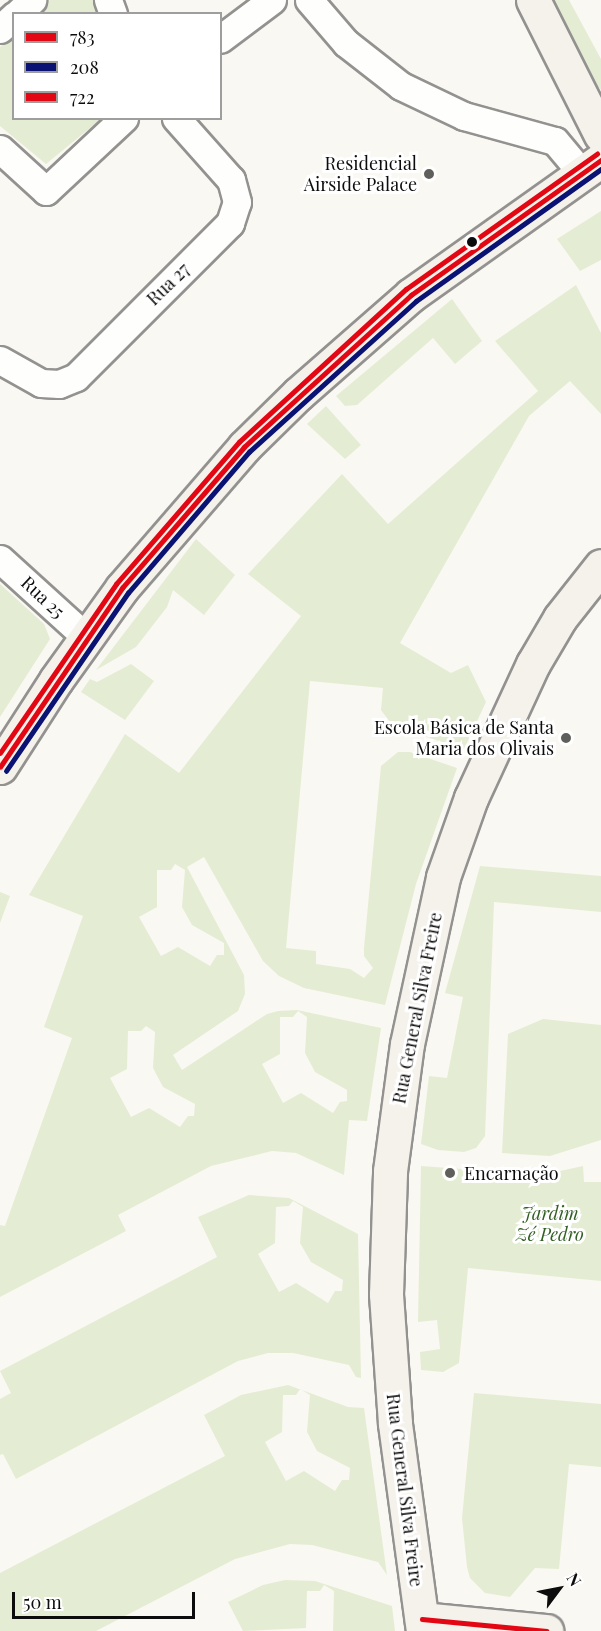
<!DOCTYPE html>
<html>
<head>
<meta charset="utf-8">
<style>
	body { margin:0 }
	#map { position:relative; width:601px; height:1631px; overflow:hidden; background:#faf8f2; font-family:"Playfair Display",serif }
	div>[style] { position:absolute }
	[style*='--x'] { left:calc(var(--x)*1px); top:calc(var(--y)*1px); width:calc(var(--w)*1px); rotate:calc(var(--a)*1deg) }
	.green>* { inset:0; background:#e4edd3 }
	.roads { filter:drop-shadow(2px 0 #939290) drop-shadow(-2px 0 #939290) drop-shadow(0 2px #939290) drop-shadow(0 -2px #939290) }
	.street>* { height:27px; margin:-13.5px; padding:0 13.5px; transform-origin:13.5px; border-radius:13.5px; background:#fefefd }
	.secondary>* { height:33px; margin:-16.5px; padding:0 16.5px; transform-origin:16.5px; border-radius:16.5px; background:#f4f2ea }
	.bus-1>* { height:4.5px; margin:-2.25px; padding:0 2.25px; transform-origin:2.25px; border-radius:2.25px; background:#e30613 }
	.bus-2>* { height:4.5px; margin:-2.25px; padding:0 2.25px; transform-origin:2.25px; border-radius:2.25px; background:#0a1274 }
	.bus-3>* { height:4.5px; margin:-2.25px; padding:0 2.25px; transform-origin:2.25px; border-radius:2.25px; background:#e30613 }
	.bus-4>* { height:4.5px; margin:-2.25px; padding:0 2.25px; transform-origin:2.25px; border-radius:2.25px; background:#e30613 }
	.dots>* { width:16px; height:16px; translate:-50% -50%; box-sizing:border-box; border:3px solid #fff; border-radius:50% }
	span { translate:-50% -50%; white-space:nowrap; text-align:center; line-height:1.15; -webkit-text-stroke:6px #fff; paint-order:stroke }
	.poi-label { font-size:18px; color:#0c0c0c }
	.right { translate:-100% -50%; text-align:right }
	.left { translate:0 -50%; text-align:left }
	.street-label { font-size:18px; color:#0c0c0c }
	.park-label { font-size:18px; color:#325e23; font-style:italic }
	.legend { position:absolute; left:12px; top:12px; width:210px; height:108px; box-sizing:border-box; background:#fff; border:2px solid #9e9e9e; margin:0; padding:8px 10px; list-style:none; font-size:18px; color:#0c0c0c }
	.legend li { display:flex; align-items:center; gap:12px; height:30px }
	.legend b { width:30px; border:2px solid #9e9e9e }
	.north { position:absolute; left:529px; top:1559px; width:60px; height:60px; -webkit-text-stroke:4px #fff; paint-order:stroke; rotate:58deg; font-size:16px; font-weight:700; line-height:24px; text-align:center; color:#0c0c0c }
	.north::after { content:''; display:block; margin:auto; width:21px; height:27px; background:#0c0c0c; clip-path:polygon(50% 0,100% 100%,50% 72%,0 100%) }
	.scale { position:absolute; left:12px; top:1592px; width:183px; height:27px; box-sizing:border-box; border:3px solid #0c0c0c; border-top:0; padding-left:8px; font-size:18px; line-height:21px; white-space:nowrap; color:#0c0c0c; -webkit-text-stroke:4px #fff; paint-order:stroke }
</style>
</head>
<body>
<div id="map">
	<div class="green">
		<i style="clip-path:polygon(50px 0,96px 0,103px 14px,36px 14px)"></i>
		<i style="clip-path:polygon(550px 0,569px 0,601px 59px,601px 90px,588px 75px)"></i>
		<i style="clip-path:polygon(13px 34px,14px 118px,101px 119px,46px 164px,0 126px,0 47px)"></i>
		<i style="clip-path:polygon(601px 211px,601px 260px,580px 271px,557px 239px)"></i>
		<i style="clip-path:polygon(evenodd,576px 285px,601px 333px,601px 414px,570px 381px,529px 416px,400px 643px,451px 673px,468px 665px,486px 702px,464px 749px,393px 726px,381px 710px,383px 688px,310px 681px,286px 948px,316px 951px,316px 964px,350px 969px,364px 978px,373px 968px,364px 956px,364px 948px,381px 766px,398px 752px,410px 752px,457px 768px,416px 884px,385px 1005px,304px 988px,279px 976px,263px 961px,204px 857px,187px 867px,244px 975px,245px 994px,238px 1011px,173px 1055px,182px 1070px,267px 1014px,278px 1011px,297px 1010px,381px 1028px,367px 1121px,349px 1120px,344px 1175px,296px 1153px,272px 1151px,211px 1166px,118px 1215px,126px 1231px,0 1297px,0 1225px,5px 1226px,72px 1038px,44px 1027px,83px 916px,29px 895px,125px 734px,179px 773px,301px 616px,248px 574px,342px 474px,388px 524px,538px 391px,495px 341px,576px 285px,175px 864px,185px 870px,182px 907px,192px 925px,224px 943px,224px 955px,217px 955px,210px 966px,178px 947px,161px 956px,139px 917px,157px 907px,157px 870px,171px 870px,175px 864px,576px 285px,298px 1011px,307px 1017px,305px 1053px,315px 1072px,347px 1090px,347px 1101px,340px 1102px,333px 1113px,301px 1093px,283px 1103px,262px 1064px,280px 1054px,280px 1017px,293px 1017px,298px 1011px,576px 285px,146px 1026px,155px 1032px,153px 1068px,163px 1087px,195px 1104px,194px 1116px,188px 1116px,180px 1127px,149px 1108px,131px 1117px,110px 1078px,127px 1069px,128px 1031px,141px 1031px,146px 1026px)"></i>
		<i style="clip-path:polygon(452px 299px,482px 341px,455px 364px,433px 338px,357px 405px,345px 406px,336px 396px)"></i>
		<i style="clip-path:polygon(326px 406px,361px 445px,345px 459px,307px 424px)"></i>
		<i style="clip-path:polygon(196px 539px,235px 575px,204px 615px,173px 590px,167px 607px,136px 647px,96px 670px)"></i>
		<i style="clip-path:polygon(0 584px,44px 624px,50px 639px,0 717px)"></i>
		<i style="clip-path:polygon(131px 664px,154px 681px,125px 720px,81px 692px,90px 679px,97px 682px)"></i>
		<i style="clip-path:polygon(480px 866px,601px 876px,601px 912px,494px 902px,485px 1136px,476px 1148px,464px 1152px,438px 1150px,421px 1144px,429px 1076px,447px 1078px,463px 997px,445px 993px)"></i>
		<i style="clip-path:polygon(0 892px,10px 896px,0 923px)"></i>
		<i style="clip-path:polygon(543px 1019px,601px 1025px,601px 1140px,550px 1156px,502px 1153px,508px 1034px)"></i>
		<i style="clip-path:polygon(421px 1166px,542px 1175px,583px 1166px,584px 1182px,601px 1182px,601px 1281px,468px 1268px,459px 1363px,443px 1372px,421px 1370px,420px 1352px,440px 1349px,437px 1320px,418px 1322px)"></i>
		<i style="clip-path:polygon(evenodd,249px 1195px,289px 1198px,358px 1234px,361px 1378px,356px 1377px,349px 1365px,293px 1353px,268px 1353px,238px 1361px,16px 1479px,3px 1454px,0 1455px,0 1399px,11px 1393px,0 1371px,217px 1257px,198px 1217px,249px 1195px,293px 1201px,303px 1207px,300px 1243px,311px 1262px,343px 1280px,342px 1291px,335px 1291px,328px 1303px,296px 1283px,279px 1292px,258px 1254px,275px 1243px,276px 1207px,289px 1206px,293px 1201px)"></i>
		<i style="clip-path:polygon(evenodd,288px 1385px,348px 1407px,364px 1408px,387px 1575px,378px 1562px,312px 1545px,290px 1544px,235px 1559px,96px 1631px,0 1631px,0 1573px,225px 1456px,204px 1415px,241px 1395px,288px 1385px,300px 1389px,310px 1395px,307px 1432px,317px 1451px,350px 1468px,349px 1480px,342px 1480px,335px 1491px,304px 1471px,286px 1481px,265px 1442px,282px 1432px,283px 1395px,296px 1395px,300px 1389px)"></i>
		<i style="clip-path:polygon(474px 1393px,601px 1404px,601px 1467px,569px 1464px,559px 1569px,535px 1568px,510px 1597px,485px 1593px,470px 1578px,467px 1567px,462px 1518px)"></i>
		<i style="clip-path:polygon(285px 1580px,315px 1581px,392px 1606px,395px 1631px,333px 1631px,334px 1591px,324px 1585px,320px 1591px,307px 1591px,306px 1628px,243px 1631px,228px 1602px,263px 1585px)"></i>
	</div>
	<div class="roads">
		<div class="street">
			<i style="--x:108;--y:0;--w:15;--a:70"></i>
			<i style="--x:309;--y:0;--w:57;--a:49.3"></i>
			<i style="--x:346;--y:43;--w:70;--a:38"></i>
			<i style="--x:401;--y:86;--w:70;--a:25.5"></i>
			<i style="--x:464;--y:116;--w:94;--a:15.4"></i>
			<i style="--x:555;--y:141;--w:40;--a:50"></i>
			<i style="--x:17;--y:14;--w:21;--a:-43"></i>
			<i style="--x:0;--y:29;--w:19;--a:-43"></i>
			<i style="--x:220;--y:39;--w:65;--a:-36.9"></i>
			<i style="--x:0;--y:149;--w:62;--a:42.4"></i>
			<i style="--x:46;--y:191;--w:107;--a:-43.1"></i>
			<i style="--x:0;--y:360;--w:47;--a:29.3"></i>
			<i style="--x:41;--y:383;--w:18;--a:3"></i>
			<i style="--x:59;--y:384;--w:18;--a:-22"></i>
			<i style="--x:76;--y:377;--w:218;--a:-45"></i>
			<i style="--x:230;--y:223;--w:22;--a:-72"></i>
			<i style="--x:237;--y:202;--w:23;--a:-105"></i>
			<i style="--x:231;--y:180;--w:83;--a:-131.6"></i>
			<i style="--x:0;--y:559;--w:116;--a:42.2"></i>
		</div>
		<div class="secondary">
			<i style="--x:533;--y:0;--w:151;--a:63.3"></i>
			<i style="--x:0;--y:767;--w:103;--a:-57.2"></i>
			<i style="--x:56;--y:680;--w:113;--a:-54.3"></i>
			<i style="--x:122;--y:588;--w:186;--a:-49.1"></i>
			<i style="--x:244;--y:447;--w:76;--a:-44.5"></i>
			<i style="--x:298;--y:394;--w:150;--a:-41.2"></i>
			<i style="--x:411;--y:295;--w:233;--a:-35.4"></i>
			<i style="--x:422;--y:1619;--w:125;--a:5.5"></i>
			<i style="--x:423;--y:1631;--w:210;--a:-97.7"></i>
			<i style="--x:395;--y:1423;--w:129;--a:-94"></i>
			<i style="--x:386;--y:1294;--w:123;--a:-88.1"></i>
			<i style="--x:390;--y:1171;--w:128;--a:-82.4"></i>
			<i style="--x:407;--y:1044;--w:171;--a:-77.8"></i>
			<i style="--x:443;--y:877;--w:84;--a:-70.5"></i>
			<i style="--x:471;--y:798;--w:148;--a:-65.2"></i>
			<i style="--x:533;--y:664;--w:53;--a:-59.6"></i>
			<i style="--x:560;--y:618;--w:66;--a:-51.7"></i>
		</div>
	</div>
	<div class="bus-1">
		<i style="--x:0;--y:767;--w:217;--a:-55.7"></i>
		<i style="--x:122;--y:588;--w:186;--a:-49.1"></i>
		<i style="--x:244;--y:447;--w:226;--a:-42.3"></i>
		<i style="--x:411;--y:295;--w:233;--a:-35.4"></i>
	</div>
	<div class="bus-2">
		<i style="--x:6;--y:771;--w:216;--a:-55.6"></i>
		<i style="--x:128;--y:593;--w:186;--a:-49.4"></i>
		<i style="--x:249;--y:452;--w:225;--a:-42.1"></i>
		<i style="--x:416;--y:301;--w:227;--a:-35.5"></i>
	</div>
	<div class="bus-3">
		<i style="--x:0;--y:753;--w:205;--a:-55.5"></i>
		<i style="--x:116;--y:584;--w:188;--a:-49.1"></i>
		<i style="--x:239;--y:442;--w:226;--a:-42.5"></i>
		<i style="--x:406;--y:289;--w:234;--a:-35.3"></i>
	</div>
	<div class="bus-4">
		<i style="--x:422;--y:1619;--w:125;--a:5.5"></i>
	</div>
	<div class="dots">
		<i style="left:429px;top:174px;background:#5f5f5c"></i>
		<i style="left:472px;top:242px;background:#0c0c0c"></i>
		<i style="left:566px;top:738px;background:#5f5f5c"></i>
		<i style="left:450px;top:1173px;background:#5f5f5c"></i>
	</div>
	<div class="poi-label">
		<span class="right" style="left:417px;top:174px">Residencial<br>Airside Palace</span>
		<span class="right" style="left:554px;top:738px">Escola Básica de Santa<br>Maria dos Olivais</span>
		<span class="left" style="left:464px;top:1173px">Encarnação</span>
	</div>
	<div class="street-label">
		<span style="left:168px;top:284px;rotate:-44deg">Rua 27</span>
		<span style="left:43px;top:597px;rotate:43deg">Rua 25</span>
		<span style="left:417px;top:1008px;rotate:-79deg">Rua General Silva Freire</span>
		<span style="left:405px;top:1490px;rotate:83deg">Rua General Silva Freire</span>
	</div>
	<div class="park-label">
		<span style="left:550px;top:1224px">Jardim<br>Zé Pedro</span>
	</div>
	<ul class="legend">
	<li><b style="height:8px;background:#e30613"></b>783</li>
	<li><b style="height:8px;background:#0a1274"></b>208</li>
	<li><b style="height:8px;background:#e30613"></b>722</li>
	</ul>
	<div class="north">N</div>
	<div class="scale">50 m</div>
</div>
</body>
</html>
